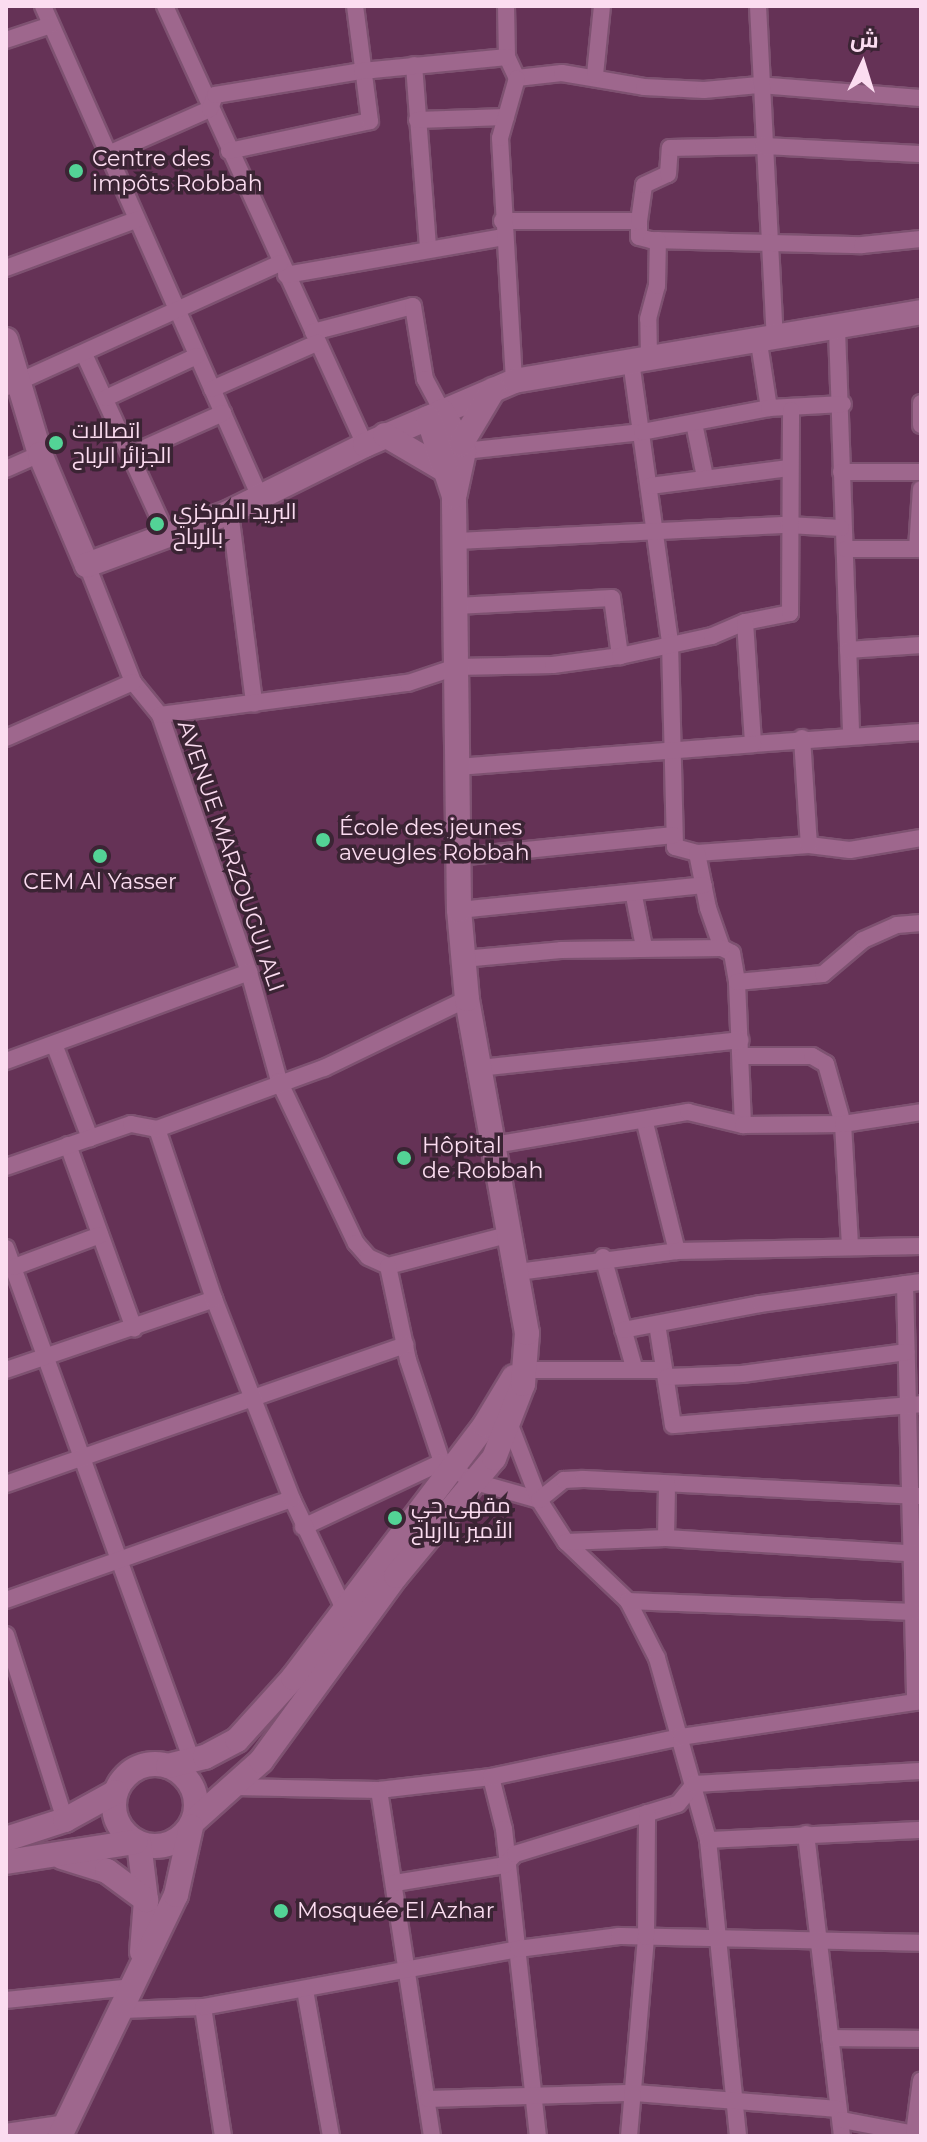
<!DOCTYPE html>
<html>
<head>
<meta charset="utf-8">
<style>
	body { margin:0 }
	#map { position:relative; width:927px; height:2142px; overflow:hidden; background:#653256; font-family:Montserrat,Cairo,sans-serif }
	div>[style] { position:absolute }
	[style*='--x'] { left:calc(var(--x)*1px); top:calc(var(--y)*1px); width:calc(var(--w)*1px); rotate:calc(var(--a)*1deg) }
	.roads { filter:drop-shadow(2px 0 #7e5271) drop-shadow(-2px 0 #7e5271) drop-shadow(0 2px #7e5271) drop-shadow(0 -2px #7e5271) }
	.street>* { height:16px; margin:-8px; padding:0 8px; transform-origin:8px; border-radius:8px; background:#9e678d }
	.secondary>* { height:24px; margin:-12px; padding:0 12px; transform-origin:12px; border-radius:12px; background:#9e678d }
	.secondary>.ring { margin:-12px; padding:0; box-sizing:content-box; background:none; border:24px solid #9e678d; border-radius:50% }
	.dots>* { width:22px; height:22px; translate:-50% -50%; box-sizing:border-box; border:4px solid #3b2434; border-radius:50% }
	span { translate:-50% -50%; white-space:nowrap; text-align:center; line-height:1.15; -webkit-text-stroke:7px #3b2434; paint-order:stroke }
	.poi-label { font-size:22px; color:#fbdcf0 }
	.left { translate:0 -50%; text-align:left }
	.street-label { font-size:22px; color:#fbdcf0 }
	.frame { position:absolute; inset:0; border:8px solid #fbdcf0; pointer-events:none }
	.north { position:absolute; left:823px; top:24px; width:80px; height:80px; -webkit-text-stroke:6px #3b2434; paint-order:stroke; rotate:4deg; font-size:22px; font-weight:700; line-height:32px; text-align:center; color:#fbdcf0 }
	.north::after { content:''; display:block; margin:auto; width:28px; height:36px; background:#fbdcf0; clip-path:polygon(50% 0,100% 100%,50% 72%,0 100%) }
</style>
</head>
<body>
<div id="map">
	<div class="roads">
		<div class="street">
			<i style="--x:43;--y:6;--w:537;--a:66.16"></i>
			<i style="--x:165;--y:6;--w:482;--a:65.5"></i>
			<i style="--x:506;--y:6;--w:51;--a:88.9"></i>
			<i style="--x:507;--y:57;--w:23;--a:65"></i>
			<i style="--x:517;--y:78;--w:45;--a:-6.3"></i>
			<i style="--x:562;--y:73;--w:83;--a:9.7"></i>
			<i style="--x:644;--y:87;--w:60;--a:2.9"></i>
			<i style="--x:704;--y:90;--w:55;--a:-5.2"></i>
			<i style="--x:759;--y:85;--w:163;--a:4.6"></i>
			<i style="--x:758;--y:6;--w:334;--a:87.1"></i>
			<i style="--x:6;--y:40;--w:47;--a:-18.4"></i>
			<i style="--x:414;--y:65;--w:183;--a:85.6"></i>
			<i style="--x:595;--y:75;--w:69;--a:-84.2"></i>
			<i style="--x:417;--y:120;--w:89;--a:-1.9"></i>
			<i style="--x:229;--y:151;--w:144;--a:-12"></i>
			<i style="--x:370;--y:121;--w:116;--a:-97.4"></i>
			<i style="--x:106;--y:155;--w:114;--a:-23.9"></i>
			<i style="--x:210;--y:109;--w:15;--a:-70"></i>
			<i style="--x:215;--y:95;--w:149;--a:-9.3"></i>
			<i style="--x:362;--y:71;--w:146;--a:-5.5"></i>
			<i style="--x:502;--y:221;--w:137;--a:0"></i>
			<i style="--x:639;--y:221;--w:16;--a:90"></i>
			<i style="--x:639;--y:237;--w:12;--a:14"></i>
			<i style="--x:651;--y:240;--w:211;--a:1.4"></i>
			<i style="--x:862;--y:245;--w:59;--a:-5.8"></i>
			<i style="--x:639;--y:221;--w:36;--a:-82"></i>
			<i style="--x:644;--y:185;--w:26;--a:-25"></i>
			<i style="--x:668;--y:174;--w:26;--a:-86"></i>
			<i style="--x:670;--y:148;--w:93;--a:-1.2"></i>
			<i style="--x:763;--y:146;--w:158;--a:2.9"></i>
			<i style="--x:6;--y:268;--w:139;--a:-20.3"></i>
			<i style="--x:286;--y:275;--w:221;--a:-9.9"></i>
			<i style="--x:837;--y:330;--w:404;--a:88"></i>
			<i style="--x:313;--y:332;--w:103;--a:-14.6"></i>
			<i style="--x:413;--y:306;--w:74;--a:80.7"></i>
			<i style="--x:425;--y:379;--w:36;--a:62"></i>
			<i style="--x:759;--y:343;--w:66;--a:81.3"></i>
			<i style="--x:84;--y:354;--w:197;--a:65.4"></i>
			<i style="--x:649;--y:358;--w:39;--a:-91"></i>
			<i style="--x:648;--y:319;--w:34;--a:-75"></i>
			<i style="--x:657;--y:286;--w:46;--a:-88.8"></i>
			<i style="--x:631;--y:361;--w:284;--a:82.1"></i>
			<i style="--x:670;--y:642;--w:205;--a:88.6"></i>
			<i style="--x:675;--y:847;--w:23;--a:15"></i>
			<i style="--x:697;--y:853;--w:112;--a:-4.1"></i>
			<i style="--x:809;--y:845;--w:41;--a:7"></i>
			<i style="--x:850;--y:850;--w:72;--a:-9.6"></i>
			<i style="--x:514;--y:381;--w:243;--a:-93.3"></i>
			<i style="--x:500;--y:138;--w:62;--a:-74.2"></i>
			<i style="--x:7;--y:387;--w:300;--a:-24.4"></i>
			<i style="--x:212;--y:389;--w:115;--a:-23.7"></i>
			<i style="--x:106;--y:398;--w:100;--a:-24.8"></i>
			<i style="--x:921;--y:403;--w:22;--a:90"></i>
			<i style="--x:694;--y:423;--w:55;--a:78.5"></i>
			<i style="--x:464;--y:451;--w:179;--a:-6.1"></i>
			<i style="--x:642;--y:432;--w:129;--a:-10.7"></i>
			<i style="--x:769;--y:408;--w:74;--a:-3.1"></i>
			<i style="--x:131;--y:454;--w:101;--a:-24"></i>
			<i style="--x:6;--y:469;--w:37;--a:-24"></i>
			<i style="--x:841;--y:472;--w:80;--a:0"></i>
			<i style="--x:650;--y:486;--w:140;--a:-7.4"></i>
			<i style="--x:230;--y:512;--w:193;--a:82.8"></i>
			<i style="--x:457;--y:541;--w:331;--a:-2.8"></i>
			<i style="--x:788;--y:525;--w:53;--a:3.2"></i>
			<i style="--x:846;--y:549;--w:71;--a:0"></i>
			<i style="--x:917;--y:549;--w:60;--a:-86.2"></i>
			<i style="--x:87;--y:565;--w:126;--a:68.5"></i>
			<i style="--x:133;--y:682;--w:43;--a:50.7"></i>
			<i style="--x:160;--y:715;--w:272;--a:70.9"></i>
			<i style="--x:249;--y:972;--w:113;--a:74.6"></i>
			<i style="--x:279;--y:1081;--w:179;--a:64.6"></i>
			<i style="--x:356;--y:1243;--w:18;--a:49"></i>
			<i style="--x:368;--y:1257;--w:22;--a:24"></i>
			<i style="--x:388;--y:1266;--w:127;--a:-14.6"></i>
			<i style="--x:456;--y:606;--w:156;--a:-2.9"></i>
			<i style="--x:612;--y:598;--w:59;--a:82.1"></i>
			<i style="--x:745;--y:622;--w:46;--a:-11.3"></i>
			<i style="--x:790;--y:613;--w:203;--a:-89.7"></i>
			<i style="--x:848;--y:650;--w:73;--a:-3.9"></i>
			<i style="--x:160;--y:715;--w:250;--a:-7.4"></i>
			<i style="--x:408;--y:683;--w:51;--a:-18.4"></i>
			<i style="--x:456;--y:667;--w:97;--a:-1.2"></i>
			<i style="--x:553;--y:665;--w:68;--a:-7.7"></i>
			<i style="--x:620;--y:656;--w:94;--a:-12.3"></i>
			<i style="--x:712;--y:636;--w:36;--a:-23"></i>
			<i style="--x:745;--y:622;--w:122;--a:86.2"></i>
			<i style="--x:753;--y:744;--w:168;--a:-4.1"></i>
			<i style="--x:6;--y:738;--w:139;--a:-23.8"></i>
			<i style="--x:802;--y:738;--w:107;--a:86.3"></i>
			<i style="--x:457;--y:767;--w:297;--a:-4.4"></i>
			<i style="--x:697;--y:853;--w:56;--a:78.7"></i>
			<i style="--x:708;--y:908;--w:42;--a:70.7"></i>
			<i style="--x:722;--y:948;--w:11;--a:27"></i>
			<i style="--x:732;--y:953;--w:29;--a:80"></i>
			<i style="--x:737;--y:982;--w:143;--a:87.6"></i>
			<i style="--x:457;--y:857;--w:218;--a:-5.8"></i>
			<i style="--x:634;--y:896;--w:52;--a:78.9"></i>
			<i style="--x:459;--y:910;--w:246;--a:-5.8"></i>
			<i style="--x:463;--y:959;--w:98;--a:-5.2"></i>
			<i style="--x:561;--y:950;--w:161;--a:-0.7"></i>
			<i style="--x:737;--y:982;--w:86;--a:-5.3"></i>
			<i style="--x:823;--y:974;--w:52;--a:-40.4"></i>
			<i style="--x:863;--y:940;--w:37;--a:-24"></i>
			<i style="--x:897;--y:925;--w:24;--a:-5"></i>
			<i style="--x:54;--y:1044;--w:101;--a:69"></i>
			<i style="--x:742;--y:1056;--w:70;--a:0"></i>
			<i style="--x:812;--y:1056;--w:16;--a:30"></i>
			<i style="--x:826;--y:1064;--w:62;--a:74.2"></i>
			<i style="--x:843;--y:1124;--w:120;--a:86.7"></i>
			<i style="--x:6;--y:1061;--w:259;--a:-20.1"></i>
			<i style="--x:479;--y:1068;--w:263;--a:-6.1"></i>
			<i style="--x:645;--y:1123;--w:132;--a:76"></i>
			<i style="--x:68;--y:1145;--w:195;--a:70.2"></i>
			<i style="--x:494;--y:1145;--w:197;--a:-9.7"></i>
			<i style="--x:688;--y:1112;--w:57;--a:13.3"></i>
			<i style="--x:743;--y:1125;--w:100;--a:-0.6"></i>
			<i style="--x:843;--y:1124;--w:79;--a:-8.7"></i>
			<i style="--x:6;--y:1167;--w:132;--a:-19"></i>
			<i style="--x:131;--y:1124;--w:26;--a:11"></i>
			<i style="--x:6;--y:1248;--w:546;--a:70.07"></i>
			<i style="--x:603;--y:1257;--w:114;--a:74.3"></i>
			<i style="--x:388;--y:1266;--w:96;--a:78"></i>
			<i style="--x:408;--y:1360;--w:108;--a:71.6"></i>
			<i style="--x:442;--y:1462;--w:36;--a:32"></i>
			<i style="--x:472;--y:1481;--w:70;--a:15.8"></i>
			<i style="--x:14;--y:1267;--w:92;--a:-20.4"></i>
			<i style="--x:518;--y:1272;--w:160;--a:-7.5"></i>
			<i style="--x:677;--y:1251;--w:244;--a:-1.2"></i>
			<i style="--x:905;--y:1284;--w:418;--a:88.6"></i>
			<i style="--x:657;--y:1324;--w:102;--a:81"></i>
			<i style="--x:673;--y:1425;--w:249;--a:-4.8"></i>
			<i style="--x:623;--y:1330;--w:139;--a:-10.7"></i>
			<i style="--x:760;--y:1304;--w:162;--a:-7.8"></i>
			<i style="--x:6;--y:1370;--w:220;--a:-18.8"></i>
			<i style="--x:525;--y:1370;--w:139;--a:0"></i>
			<i style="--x:667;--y:1377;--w:75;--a:-2.3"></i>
			<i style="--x:742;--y:1374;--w:166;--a:-7.6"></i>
			<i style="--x:510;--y:1425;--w:80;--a:68.9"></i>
			<i style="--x:539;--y:1500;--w:50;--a:57.3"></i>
			<i style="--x:566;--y:1542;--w:86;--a:43.6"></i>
			<i style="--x:628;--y:1601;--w:64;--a:63"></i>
			<i style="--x:657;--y:1658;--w:189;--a:74.3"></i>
			<i style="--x:708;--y:1840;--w:298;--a:84.2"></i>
			<i style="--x:6;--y:1484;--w:423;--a:-19.2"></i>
			<i style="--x:539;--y:1500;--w:32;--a:-39"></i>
			<i style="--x:564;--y:1480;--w:19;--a:-3"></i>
			<i style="--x:583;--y:1479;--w:338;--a:2.9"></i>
			<i style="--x:303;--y:1527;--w:153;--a:-25.1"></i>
			<i style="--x:666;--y:1538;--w:54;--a:-88.9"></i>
			<i style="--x:566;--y:1542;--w:100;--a:-2.3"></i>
			<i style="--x:666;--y:1538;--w:256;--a:3.6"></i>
			<i style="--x:6;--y:1600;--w:303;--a:-19.5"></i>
			<i style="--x:628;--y:1601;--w:285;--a:2.2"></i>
			<i style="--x:345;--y:1611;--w:124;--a:-115.3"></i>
			<i style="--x:292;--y:1499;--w:215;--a:-111.3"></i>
			<i style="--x:214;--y:1299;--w:179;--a:-108.5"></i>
			<i style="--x:157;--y:1129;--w:178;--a:-20.1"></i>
			<i style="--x:324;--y:1068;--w:159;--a:-25.8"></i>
			<i style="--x:6;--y:1635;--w:194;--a:72.3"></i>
			<i style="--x:491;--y:1777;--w:54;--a:76"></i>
			<i style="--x:504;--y:1829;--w:309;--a:83.7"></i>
			<i style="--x:235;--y:1787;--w:144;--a:1.2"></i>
			<i style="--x:379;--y:1790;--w:113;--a:-6.6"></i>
			<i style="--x:491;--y:1777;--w:194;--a:-11.9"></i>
			<i style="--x:681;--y:1737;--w:243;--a:-8.5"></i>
			<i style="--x:379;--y:1790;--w:350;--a:81.3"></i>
			<i style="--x:806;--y:1834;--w:304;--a:83.2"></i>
			<i style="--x:708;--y:1840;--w:213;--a:-2.7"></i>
			<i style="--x:395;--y:1883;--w:111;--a:-9.3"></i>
			<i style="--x:505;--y:1865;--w:15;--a:-48"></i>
			<i style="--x:515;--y:1854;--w:170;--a:-17.1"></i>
			<i style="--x:678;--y:1804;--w:26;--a:-51"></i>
			<i style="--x:694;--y:1784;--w:227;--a:-3.3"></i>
			<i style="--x:305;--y:1990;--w:148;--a:79.9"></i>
			<i style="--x:6;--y:2000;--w:127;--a:-5.9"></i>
			<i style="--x:203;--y:2007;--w:131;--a:81.2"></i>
			<i style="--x:123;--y:2010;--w:80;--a:-2.1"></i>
			<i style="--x:203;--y:2007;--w:320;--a:-10.4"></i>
			<i style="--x:518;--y:1949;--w:102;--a:-7.3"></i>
			<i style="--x:619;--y:1936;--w:302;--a:1.3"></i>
			<i style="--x:830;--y:2038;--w:91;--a:0.6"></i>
			<i style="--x:428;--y:2099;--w:207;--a:-1.7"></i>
			<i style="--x:635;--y:2093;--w:204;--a:4.5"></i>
			<i style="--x:842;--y:2120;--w:80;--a:10.8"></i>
			<i style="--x:6;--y:2132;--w:62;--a:-8.4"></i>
			<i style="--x:914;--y:2134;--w:54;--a:-82.6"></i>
			<i style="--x:629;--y:2136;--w:200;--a:-85.1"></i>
			<i style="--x:646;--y:1937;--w:124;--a:-89.5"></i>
		</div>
		<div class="secondary">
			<i style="--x:6;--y:340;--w:119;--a:73.4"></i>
			<i style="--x:40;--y:454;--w:121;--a:67.1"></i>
			<i style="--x:87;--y:565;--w:153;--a:-20.3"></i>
			<i style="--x:230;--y:512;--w:151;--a:-26.4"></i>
			<i style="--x:365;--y:445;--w:162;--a:-23.2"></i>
			<i style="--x:514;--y:381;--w:413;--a:-9.6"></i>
			<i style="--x:442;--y:411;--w:46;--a:61.2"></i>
			<i style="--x:464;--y:451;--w:43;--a:102.1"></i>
			<i style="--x:385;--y:435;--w:69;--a:30.3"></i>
			<i style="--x:461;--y:444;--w:63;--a:-59.3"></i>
			<i class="ring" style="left:114px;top:1764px;width:58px;height:58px"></i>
			<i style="--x:168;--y:1766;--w:38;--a:-14"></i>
			<i style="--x:205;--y:1757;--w:36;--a:-28"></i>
			<i style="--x:237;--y:1740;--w:84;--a:-47.9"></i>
			<i style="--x:293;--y:1678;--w:318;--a:-52.8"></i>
			<i style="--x:485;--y:1425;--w:56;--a:-58.9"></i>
			<i style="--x:195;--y:1820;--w:89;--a:-41.8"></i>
			<i style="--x:261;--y:1761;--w:229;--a:-53.9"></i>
			<i style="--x:396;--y:1576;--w:153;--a:-50.3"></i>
			<i style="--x:494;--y:1458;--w:79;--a:-68.6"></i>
			<i style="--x:523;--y:1384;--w:51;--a:-85.5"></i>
			<i style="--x:527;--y:1333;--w:339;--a:-100.2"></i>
			<i style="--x:467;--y:999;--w:89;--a:-95.1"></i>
			<i style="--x:459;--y:910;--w:414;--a:-90.7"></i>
			<i style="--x:454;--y:496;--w:82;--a:-108.4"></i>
			<i style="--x:6;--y:1839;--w:62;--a:-17.9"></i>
			<i style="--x:65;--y:1820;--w:58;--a:-28.8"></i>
			<i style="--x:139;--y:1843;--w:57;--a:83"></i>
			<i style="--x:146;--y:1900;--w:52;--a:94.4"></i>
			<i style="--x:62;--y:1857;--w:47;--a:17.3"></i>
			<i style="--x:107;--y:1871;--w:49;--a:36.6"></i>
			<i style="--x:6;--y:1862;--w:131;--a:-8.8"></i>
			<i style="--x:60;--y:2136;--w:267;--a:-64.3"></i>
			<i style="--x:176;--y:1895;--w:70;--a:-77.6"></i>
		</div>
	</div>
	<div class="dots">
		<i style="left:76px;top:171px;background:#53d396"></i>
		<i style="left:56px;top:443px;background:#53d396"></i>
		<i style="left:157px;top:524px;background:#53d396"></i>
		<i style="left:323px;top:840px;background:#53d396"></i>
		<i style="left:100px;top:856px;background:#53d396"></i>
		<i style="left:404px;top:1158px;background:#53d396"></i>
		<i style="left:395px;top:1518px;background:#53d396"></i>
		<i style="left:281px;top:1911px;background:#53d396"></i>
	</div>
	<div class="poi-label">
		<span class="left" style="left:92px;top:171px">Centre des<br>impôts Robbah</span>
		<span class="left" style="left:72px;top:443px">اتصالات<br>الجزائر الرباح</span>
		<span class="left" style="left:173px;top:524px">البريد المركزي<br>بالرباح</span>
		<span class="left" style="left:339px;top:840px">École des jeunes<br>aveugles Robbah</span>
		<span style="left:100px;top:882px">CEM Al Yasser</span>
		<span class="left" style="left:422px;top:1158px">Hôpital<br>de Robbah</span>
		<span class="left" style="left:411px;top:1518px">مقهى حي<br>الأمير باارباح</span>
		<span class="left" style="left:297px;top:1911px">Mosquée El Azhar</span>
	</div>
	<div class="street-label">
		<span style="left:231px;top:856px;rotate:71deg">AVENUE MARZOUGUI ALI</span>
	</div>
	<div class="frame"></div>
	<div class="north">ش</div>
</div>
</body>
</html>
